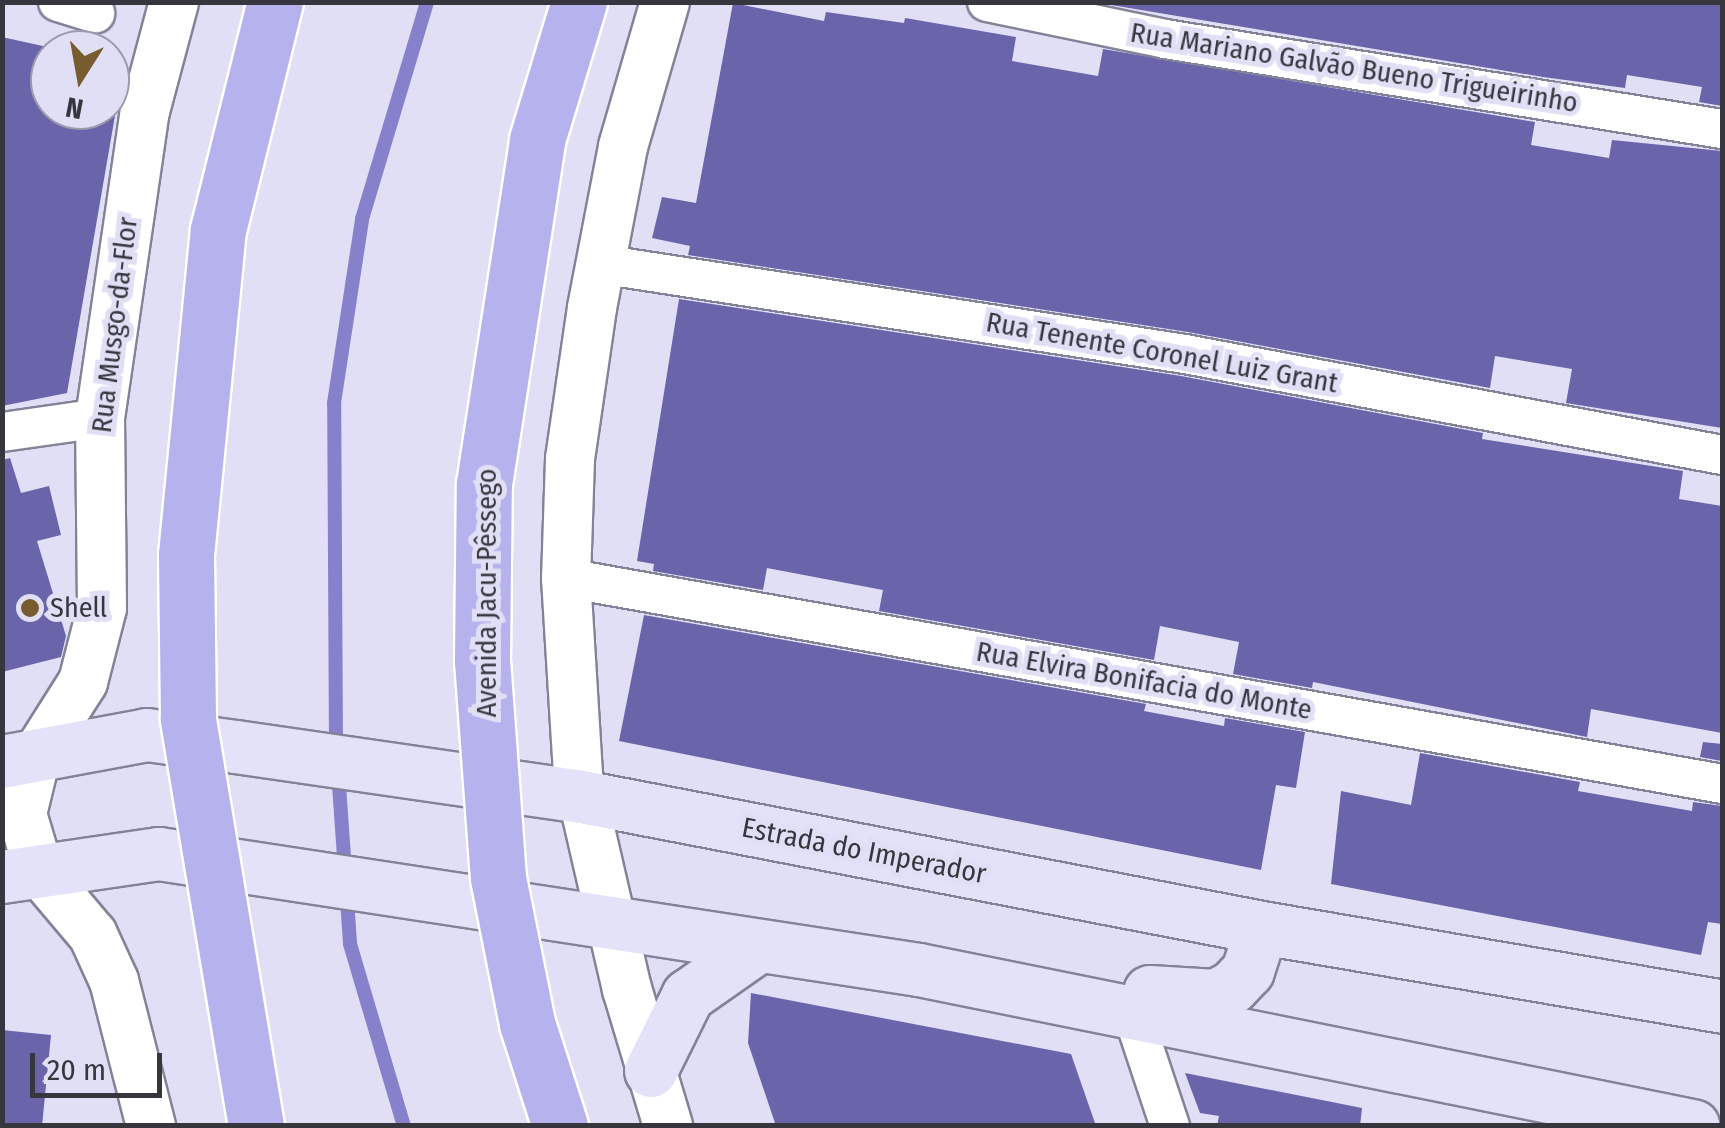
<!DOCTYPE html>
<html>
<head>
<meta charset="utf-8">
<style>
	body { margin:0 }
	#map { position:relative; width:1725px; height:1128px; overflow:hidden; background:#e0dff6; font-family:"Fira Sans Condensed",sans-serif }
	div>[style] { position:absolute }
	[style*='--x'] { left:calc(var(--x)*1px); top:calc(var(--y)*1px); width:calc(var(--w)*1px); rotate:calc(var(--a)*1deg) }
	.stream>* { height:14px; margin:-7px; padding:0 7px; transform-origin:7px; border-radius:7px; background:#8681ca }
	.building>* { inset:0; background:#6a64aa }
	.roads { filter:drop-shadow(2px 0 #838397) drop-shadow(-2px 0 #838397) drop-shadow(0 2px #838397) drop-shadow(0 -2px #838397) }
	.minor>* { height:38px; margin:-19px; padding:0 19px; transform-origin:19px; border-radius:19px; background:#fff }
	.tertiary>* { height:48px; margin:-24px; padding:0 24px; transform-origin:24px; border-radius:24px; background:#fff }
	.secondary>* { height:52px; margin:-26px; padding:0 26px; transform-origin:26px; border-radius:26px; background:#e3e2f8 }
	.bridges { filter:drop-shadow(2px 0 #fff) drop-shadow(-2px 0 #fff) drop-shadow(0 2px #fff) drop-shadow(0 -2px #fff) }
	.trunk-bridge>* { height:55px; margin:-27.5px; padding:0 27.5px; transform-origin:27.5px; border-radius:27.5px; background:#b6b2ee }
	.dots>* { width:28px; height:28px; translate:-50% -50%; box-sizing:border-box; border:5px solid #e0dff6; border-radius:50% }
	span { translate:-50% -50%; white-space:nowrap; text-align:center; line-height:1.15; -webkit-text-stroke:10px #e0dff6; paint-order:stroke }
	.street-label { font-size:28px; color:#36363e }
	.poi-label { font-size:28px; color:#36363e }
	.left { translate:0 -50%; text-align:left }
	.frame { position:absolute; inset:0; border:5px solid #36363e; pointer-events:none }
	.north { position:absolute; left:30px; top:30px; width:100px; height:100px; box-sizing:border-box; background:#e0dff6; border:2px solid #9c9bac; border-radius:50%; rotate:191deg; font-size:28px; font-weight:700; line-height:40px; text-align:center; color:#36363e }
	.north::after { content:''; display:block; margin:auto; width:35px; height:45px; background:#785b2f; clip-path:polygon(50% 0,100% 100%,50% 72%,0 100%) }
	.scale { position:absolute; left:30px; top:1053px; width:132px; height:45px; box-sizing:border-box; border:5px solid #36363e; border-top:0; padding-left:12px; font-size:30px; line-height:35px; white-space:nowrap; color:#36363e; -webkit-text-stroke:8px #e0dff6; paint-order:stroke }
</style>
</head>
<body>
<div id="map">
	<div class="stream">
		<i style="--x:336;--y:750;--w:347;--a:-90.3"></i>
		<i style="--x:334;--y:403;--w:186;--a:-81.3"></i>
		<i style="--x:362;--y:219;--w:227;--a:-73.3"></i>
		<i style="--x:338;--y:771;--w:173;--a:86"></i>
		<i style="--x:350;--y:944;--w:190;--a:73.5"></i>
	</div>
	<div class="building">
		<i style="clip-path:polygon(1722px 2px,1722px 106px,1699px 102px,1702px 87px,1627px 75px,1625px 88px,1543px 77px,1111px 5px)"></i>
		<i style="clip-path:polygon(733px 3px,824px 21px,826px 12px,904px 23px,905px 18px,1016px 37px,1012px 61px,1098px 76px,1103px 49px,1535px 122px,1531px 145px,1609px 158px,1612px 140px,1722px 151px,1722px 428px,1566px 403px,1572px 369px,1495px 356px,1490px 388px,1188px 332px,688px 255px,690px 246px,652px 238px,662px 197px,696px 203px)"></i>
		<i style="clip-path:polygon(2px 37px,61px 50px,50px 50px,50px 110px,110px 110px,110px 79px,121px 81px,67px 393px,2px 406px)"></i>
		<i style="clip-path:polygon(679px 299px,1181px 376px,1483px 433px,1482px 439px,1683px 471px,1679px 499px,1722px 506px,1722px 733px,1591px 709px,1587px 737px,1313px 682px,1312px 688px,1233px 674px,1239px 642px,1160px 626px,1154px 660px,879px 611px,883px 590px,767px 568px,763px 590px,653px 571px,654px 564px,637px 561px)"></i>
		<i style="clip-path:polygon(10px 458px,21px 493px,49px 486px,61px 535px,37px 541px,66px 636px,61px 657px,2px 672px,2px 460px)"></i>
		<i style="clip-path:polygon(644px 615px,1146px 704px,1144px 711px,1224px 726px,1225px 718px,1305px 732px,1296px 788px,1276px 785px,1261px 870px,619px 741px)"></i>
		<i style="clip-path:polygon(1703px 742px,1722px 744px,1722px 761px,1700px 757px)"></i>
		<i style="clip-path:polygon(1420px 753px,1580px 782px,1578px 791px,1692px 811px,1693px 802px,1722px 806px,1722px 924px,1708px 922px,1701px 955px,1331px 884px,1341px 791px,1411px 805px)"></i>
		<i style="clip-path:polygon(751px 993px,1071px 1054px,1096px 1126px,776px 1126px,748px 1043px)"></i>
		<i style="clip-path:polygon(2px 1030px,51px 1035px,42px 1126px,2px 1126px)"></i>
		<i style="clip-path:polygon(1185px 1073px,1362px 1108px,1360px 1126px,1217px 1126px,1219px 1116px,1200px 1113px)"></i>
	</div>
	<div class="roads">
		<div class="minor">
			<i style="--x:58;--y:2;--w:39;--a:17"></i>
			<i style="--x:987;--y:2;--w:182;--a:11.7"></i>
			<i style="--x:1165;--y:39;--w:564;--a:9.18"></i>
			<i style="--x:600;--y:264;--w:592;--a:8.75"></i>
			<i style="--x:1185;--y:354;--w:546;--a:10.65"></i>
			<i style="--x:2;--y:432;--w:99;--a:-8.1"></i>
			<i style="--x:566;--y:578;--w:1174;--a:10.1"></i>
			<i style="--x:1133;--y:1015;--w:117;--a:71.6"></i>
		</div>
		<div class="tertiary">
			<i style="--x:665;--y:2;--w:151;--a:106.2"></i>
			<i style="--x:623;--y:147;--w:164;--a:100.9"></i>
			<i style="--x:592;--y:308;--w:153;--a:98.3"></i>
			<i style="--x:570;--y:459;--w:119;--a:91.9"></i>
			<i style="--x:566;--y:578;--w:199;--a:86.5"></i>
			<i style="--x:578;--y:777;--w:218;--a:77"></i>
			<i style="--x:627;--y:989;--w:143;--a:73.3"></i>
			<i style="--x:151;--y:1126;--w:150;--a:-104.3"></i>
			<i style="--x:114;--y:981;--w:51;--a:-114.5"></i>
			<i style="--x:93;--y:935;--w:84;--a:-130.2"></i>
			<i style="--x:39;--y:871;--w:59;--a:-106.6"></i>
			<i style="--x:22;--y:814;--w:60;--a:-76.4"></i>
			<i style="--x:36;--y:756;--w:88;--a:-57.6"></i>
			<i style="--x:83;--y:682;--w:76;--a:-75.6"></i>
			<i style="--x:102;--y:608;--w:190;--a:-90.6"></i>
			<i style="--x:100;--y:418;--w:310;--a:-81.7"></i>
			<i style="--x:145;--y:111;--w:113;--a:-75.1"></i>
		</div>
		<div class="secondary">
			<i style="--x:2;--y:762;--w:147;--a:-10.5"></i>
			<i style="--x:147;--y:735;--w:90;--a:7.7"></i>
			<i style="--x:236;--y:747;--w:350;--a:8.2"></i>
			<i style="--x:582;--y:797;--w:693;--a:10.9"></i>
			<i style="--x:1262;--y:928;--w:467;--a:9.7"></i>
			<i style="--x:2;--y:877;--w:159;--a:-8.3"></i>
			<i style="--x:159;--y:854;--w:769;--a:8.68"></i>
			<i style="--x:919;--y:970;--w:790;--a:11.4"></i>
			<i style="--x:1150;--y:992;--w:66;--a:3.5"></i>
			<i style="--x:1216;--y:996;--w:19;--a:-28"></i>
			<i style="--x:1233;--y:987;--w:22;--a:-47"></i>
			<i style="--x:1248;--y:971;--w:45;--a:-72"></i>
			<i style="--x:651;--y:1071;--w:84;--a:-63.7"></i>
			<i style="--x:688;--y:996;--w:85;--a:-35"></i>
		</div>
	</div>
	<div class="bridges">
		<div class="trunk-bridge">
			<i style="--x:256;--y:1126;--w:414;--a:-99.5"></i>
			<i style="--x:188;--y:718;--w:163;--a:-90.7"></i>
			<i style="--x:186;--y:555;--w:327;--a:-84.4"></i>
			<i style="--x:218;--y:230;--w:235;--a:-76"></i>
			<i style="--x:560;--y:1126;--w:108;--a:-107.8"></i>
			<i style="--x:527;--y:1023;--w:148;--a:-101.3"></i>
			<i style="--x:498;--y:878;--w:218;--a:-94.2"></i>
			<i style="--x:482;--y:661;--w:177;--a:-89.4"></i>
			<i style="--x:484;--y:484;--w:348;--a:-81.2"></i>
			<i style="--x:537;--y:140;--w:144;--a:-73.1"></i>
		</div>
	</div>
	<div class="dots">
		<i style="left:30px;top:608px;background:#785b2f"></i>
	</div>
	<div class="street-label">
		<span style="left:1354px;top:68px;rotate:9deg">Rua Mariano Galvão Bueno Trigueirinho</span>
		<span style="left:115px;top:325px;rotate:-83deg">Rua Musgo-da-Flor</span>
		<span style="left:1162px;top:353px;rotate:10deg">Rua Tenente Coronel Luiz Grant</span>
		<span style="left:487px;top:593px;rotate:-90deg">Avenida Jacu-Pêssego</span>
		<span style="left:1144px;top:681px;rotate:10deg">Rua Elvira Bonifacia do Monte</span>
		<span style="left:864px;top:851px;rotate:11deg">Estrada do Imperador</span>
	</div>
	<div class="poi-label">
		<span class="left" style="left:50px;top:608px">Shell</span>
	</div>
	<div class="frame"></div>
	<div class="north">N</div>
	<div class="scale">20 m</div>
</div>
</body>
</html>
